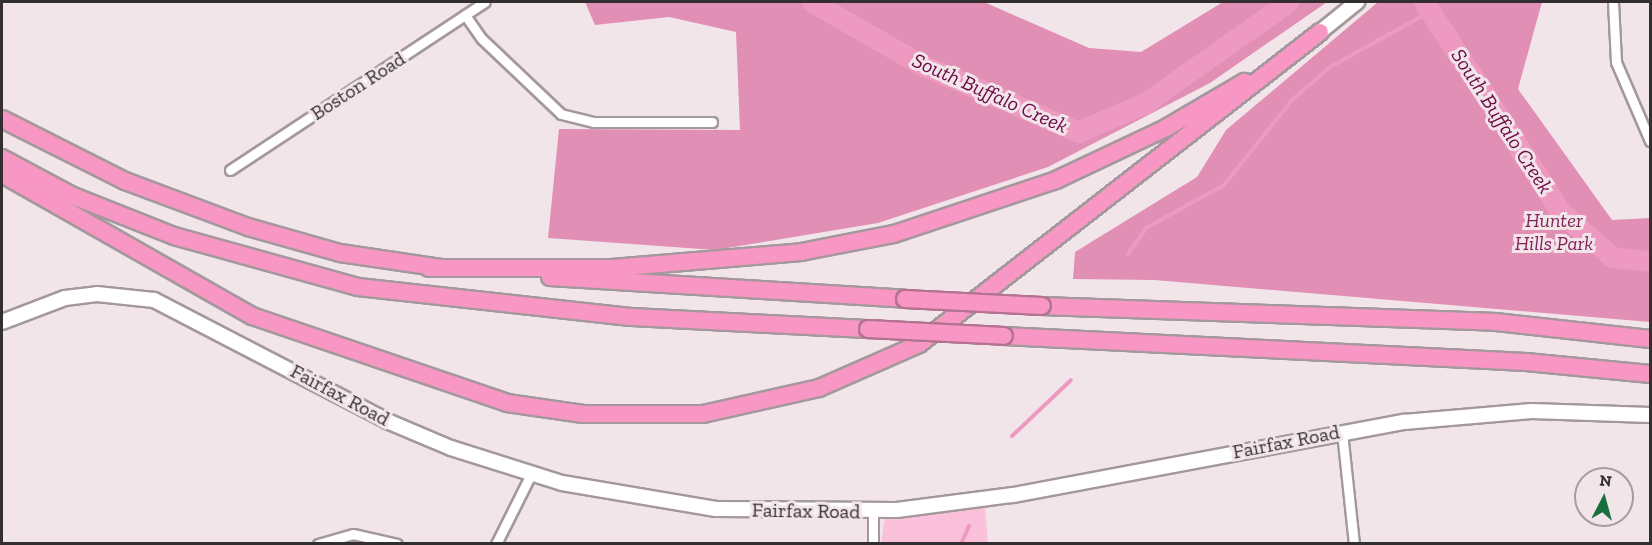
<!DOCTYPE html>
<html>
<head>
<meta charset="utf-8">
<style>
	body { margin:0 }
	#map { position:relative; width:1652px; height:545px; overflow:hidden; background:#f2e5ea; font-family:"Zilla Slab",serif }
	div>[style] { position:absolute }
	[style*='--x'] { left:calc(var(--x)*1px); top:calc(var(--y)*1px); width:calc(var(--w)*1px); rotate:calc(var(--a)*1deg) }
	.green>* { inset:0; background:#fbc1da }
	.forest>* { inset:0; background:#e28fb5 }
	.stream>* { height:4px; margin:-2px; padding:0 2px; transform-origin:2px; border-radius:2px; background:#ee99c0 }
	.river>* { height:21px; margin:-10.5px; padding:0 10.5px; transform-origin:10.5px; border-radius:10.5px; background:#ee99c0 }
	.roads { filter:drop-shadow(2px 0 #a4989c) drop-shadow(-2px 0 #a4989c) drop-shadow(0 2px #a4989c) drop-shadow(0 -2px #a4989c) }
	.street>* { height:9px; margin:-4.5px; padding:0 4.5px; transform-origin:4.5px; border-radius:4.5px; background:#fff }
	.secondary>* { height:14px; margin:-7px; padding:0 7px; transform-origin:7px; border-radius:7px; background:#fff }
	.highway>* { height:16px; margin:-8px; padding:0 8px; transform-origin:8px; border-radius:8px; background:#f897c4 }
	.bridges { filter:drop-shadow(2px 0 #b37290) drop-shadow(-2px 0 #b37290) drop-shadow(0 2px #b37290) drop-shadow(0 -2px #b37290) }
	.highway-bridge>* { height:16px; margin:-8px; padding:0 8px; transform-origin:8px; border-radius:8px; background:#f897c4 }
	span { translate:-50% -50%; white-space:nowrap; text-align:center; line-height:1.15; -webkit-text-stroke:6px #f2e5ea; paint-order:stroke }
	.street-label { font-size:20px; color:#332e30 }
	.park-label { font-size:20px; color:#822156; font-style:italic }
	.water-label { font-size:21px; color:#6d0845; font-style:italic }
	.frame { position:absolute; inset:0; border:3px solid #332e30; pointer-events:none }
	.north { position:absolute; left:1574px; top:467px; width:60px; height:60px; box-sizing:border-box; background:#f2e5ea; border:2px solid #a69ca0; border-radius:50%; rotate:6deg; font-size:16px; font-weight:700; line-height:24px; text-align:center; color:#332e30 }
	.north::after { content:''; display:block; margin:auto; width:21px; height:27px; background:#1a6f41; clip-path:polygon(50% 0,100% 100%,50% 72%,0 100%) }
</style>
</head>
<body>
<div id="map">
	<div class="green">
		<i style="clip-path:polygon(985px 507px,988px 543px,881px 544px,885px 516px)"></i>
	</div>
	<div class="forest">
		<i style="clip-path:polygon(585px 2px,984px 2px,1089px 48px,1141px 52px,1223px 2px,1327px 2px,1210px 83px,1048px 167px,878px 223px,715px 250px,548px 238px,559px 129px,740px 130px,736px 32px,669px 17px,595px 25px)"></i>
		<i style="clip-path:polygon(1378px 2px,1542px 2px,1518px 89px,1612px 220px,1650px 218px,1650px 322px,1154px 280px,1073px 279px,1075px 252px,1197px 177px,1226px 130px)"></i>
	</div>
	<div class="stream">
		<i style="--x:1128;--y:254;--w:32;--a:-55"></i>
		<i style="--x:1146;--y:228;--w:89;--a:-28.9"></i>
		<i style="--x:1224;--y:185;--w:110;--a:-51.3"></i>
		<i style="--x:1293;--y:99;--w:49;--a:-40.9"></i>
		<i style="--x:1330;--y:67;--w:118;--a:-29"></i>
		<i style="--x:1012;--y:436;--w:81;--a:-43.5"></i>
		<i style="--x:961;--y:544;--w:20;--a:-66"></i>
	</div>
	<div class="river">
		<i style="--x:812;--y:2;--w:127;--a:29.8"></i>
		<i style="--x:922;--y:65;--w:170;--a:23.2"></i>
		<i style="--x:1078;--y:132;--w:73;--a:-23.4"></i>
		<i style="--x:1145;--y:103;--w:175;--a:-35.2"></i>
		<i style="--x:1424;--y:2;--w:251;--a:56.9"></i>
		<i style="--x:1561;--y:212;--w:68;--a:41.4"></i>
		<i style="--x:1612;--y:257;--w:38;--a:6"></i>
	</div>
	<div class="roads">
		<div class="street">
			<i style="--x:1613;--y:2;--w:60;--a:87.1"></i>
			<i style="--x:1616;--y:62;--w:86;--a:66.7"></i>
			<i style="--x:465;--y:15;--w:29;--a:55"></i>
			<i style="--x:482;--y:39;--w:109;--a:43.5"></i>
			<i style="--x:561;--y:114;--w:34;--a:14"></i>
			<i style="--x:594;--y:122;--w:118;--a:0"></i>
			<i style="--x:230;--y:170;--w:305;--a:-33.4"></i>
			<i style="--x:1342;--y:432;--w:113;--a:83.9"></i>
			<i style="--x:318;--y:544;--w:36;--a:-16"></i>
			<i style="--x:353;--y:534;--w:45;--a:12.8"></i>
			<i style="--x:496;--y:544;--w:78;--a:-63.4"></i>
			<i style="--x:873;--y:544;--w:32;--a:-90"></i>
		</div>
		<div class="secondary">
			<i style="--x:1320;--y:32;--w:48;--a:-39"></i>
			<i style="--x:2;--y:322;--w:67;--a:-20.9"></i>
			<i style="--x:65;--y:298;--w:32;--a:-7"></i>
			<i style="--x:97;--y:294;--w:57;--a:6"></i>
			<i style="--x:154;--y:300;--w:263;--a:27.4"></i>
			<i style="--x:387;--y:421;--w:69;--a:22.9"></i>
			<i style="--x:451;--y:448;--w:116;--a:17.5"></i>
			<i style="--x:562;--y:483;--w:156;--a:9.6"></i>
			<i style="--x:716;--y:509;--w:181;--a:0.3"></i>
			<i style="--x:897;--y:510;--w:117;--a:-7.4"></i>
			<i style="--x:1013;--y:495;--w:398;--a:-10.6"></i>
			<i style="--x:1404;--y:422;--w:128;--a:-4.9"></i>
			<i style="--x:1532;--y:411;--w:118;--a:1.9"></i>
		</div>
		<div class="highway">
			<i style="--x:2;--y:119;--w:138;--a:26.8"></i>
			<i style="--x:125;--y:181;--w:131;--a:20.5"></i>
			<i style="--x:248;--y:227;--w:96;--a:15.8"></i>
			<i style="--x:340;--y:253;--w:102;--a:8.4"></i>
			<i style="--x:2;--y:158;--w:81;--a:28.2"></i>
			<i style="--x:73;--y:196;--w:109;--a:21.6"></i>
			<i style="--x:174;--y:236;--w:191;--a:15.5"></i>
			<i style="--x:358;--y:287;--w:274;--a:6.3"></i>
			<i style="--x:630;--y:317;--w:238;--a:2.9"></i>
			<i style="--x:2;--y:174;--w:288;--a:29.6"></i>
			<i style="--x:252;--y:316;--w:269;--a:18.8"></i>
			<i style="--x:507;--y:403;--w:77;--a:8.2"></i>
			<i style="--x:583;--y:414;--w:120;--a:0"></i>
			<i style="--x:703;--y:414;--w:119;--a:-12.6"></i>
			<i style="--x:819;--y:388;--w:109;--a:-23.7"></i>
			<i style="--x:919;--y:344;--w:508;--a:-37.88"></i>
			<i style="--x:429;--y:268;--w:183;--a:0"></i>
			<i style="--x:612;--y:268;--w:190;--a:-4.8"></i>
			<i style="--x:801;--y:252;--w:95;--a:-11"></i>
			<i style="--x:894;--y:234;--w:171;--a:-18.4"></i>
			<i style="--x:1056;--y:180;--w:122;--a:-25.3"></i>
			<i style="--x:1166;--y:128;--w:91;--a:-30.5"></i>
			<i style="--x:550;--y:277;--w:356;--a:3.5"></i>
			<i style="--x:1042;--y:306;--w:454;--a:2"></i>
			<i style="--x:1496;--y:322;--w:155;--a:6.3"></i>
			<i style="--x:1004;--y:336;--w:523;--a:2.85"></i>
			<i style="--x:1526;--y:362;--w:125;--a:5.5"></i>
		</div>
	</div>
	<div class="bridges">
		<div class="highway-bridge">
			<i style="--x:905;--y:299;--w:137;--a:2.9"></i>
			<i style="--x:868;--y:329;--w:136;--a:2.9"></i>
		</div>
	</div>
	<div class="street-label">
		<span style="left:358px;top:86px;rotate:-33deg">Boston Road</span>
		<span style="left:340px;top:395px;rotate:28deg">Fairfax Road</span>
		<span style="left:1286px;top:442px;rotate:-11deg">Fairfax Road</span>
		<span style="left:806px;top:511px;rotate:1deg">Fairfax Road</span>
	</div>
	<div class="park-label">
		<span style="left:1554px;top:232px">Hunter<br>Hills Park</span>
	</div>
	<div class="water-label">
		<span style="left:990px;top:93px;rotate:24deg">South Buffalo Creek</span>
		<span style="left:1502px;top:121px;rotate:57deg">South Buffalo Creek</span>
	</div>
	<div class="frame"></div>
	<div class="north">N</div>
</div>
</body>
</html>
